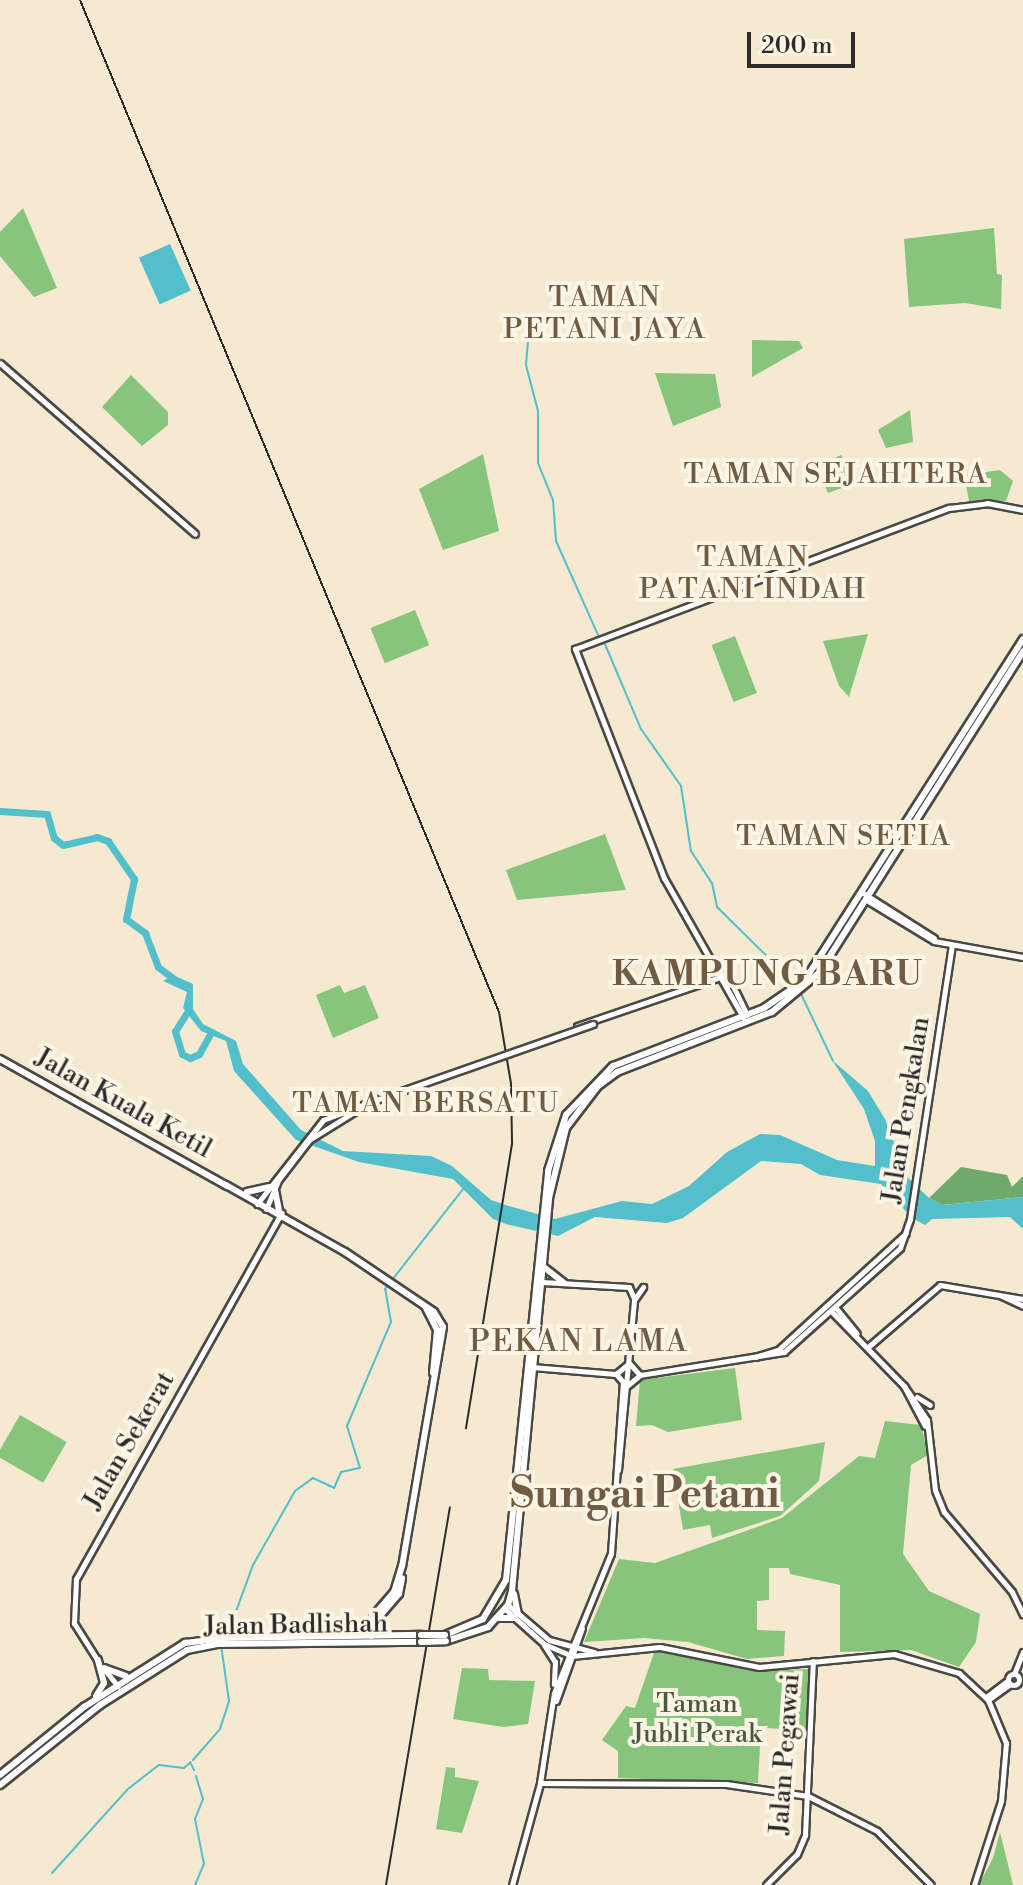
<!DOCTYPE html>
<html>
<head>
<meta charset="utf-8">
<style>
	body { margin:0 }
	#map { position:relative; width:1023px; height:1885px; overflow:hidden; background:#f5e9d1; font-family:"Libre Bodoni",serif }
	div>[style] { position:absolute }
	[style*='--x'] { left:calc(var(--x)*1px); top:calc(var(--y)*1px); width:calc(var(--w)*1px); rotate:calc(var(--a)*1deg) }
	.green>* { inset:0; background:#88c57c; transform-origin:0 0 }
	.forest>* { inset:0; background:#6eaa6c }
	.water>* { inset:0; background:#52bfcb; transform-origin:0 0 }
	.stream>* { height:2px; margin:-1px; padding:0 1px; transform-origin:1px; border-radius:1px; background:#52bfcb }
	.river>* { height:7px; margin:-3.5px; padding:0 3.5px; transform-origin:3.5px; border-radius:3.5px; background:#52bfcb }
	.roads { filter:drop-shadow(2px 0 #494844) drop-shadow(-2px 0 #494844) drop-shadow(0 2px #494844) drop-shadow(0 -2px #494844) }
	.secondary>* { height:5px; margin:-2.5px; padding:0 2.5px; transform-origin:2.5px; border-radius:2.5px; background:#fff }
	.secondary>.ring { margin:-2.5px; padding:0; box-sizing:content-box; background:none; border:5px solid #fff; border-radius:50% }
	.primary>* { height:6px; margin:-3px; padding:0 3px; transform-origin:3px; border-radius:3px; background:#fff }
	.rail>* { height:2px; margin:-1px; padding:0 1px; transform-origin:1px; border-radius:1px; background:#2b2b2b }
	.bridges { filter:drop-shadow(2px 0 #494844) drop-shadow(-2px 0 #494844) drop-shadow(0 2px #494844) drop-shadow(0 -2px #494844) }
	.secondary-bridge>* { height:5px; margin:-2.5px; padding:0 2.5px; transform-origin:2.5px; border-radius:2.5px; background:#fff }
	.primary-bridge>* { height:6px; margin:-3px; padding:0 3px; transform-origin:3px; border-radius:3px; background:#fff }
	span { translate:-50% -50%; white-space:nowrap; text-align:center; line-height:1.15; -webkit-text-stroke:8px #fcf5e5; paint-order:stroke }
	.street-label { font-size:26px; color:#2b2b2b }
	.park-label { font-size:26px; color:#475943 }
	.neighbourhood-label { font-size:28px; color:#6f5c43; letter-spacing:2px }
	.quarter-label { font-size:30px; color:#6f5c43; letter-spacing:2px }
	.district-label { font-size:34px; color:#6f5c43; font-weight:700; letter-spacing:2px }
	.town-label { font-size:42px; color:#6f5c43; font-weight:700 }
	.scale { position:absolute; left:747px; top:32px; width:108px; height:36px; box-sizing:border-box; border:4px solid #2b2b2b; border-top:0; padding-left:10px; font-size:24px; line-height:28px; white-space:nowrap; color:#2b2b2b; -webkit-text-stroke:6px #fcf5e5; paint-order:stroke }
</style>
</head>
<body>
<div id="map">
	<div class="green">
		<i style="clip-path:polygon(23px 208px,57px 288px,34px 297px,0 256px,0 232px)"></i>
		<i style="clip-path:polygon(994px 228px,997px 274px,1002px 275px,1001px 309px,965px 303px,909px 307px,904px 239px)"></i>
		<i style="clip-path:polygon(752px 340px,799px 341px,803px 348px,752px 377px)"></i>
		<i style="clip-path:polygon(655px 373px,715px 374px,721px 407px,673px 426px)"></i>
		<i style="clip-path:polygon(131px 375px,168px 412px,168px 425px,142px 446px,102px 407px)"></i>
		<i style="clip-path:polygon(910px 410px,913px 442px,886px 448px,878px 430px)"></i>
		<i style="clip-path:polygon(483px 454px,499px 531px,443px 550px,419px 489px)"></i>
		<i style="clip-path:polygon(841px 455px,856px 483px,828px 493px,817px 467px)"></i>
		<i style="clip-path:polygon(1000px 470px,1013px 481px,1006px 501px,969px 501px,964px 475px)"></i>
		<i style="left:415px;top:610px;width:38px;height:48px;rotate:68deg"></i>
		<i style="clip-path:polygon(868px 634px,849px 697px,839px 686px,823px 641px)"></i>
		<i style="left:735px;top:636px;width:61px;height:25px;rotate:69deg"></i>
		<i style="clip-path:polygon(605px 834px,626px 890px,517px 900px,506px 870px)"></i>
		<i style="clip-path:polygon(340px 985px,344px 993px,365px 985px,379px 1018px,333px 1038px,316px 995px)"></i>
		<i style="clip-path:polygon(735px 1368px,742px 1420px,668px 1432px,652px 1425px,636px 1426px,640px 1380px)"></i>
		<i style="left:20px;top:1415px;width:54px;height:47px;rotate:30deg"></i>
		<i style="clip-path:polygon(885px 1421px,921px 1425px,928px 1455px,911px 1465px,903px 1554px,929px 1591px,980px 1614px,976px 1642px,959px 1667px,911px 1650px,840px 1652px,840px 1585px,790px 1574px,789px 1568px,769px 1568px,769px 1600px,757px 1601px,757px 1630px,785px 1631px,784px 1656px,747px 1659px,688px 1642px,644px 1638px,584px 1642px,619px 1559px,655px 1563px,782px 1518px,859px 1456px,875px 1458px)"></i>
		<i style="clip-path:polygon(825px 1442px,819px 1481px,780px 1516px,712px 1538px,710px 1525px,683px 1530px,673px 1469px)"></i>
		<i style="clip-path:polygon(655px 1650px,753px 1671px,809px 1669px,810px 1730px,761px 1728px,758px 1783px,618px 1778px,618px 1751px,602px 1740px,626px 1706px,635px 1708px)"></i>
		<i style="clip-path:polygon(462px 1668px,488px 1669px,489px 1680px,535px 1681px,528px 1724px,503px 1727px,453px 1719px)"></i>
		<i style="clip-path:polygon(446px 1767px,455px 1768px,455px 1777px,479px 1781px,462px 1833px,436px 1829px)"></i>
		<i style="clip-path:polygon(1000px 1832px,1013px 1885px,979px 1885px,993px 1858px)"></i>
	</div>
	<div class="forest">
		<i style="clip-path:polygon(961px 1167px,1007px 1175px,1012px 1187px,1023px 1176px,1023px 1197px,942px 1205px,929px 1198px)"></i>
	</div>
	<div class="water">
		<i style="left:170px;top:244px;width:51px;height:34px;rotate:66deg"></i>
		<i style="clip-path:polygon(173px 975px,193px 984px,193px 1009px,203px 1024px,236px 1041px,243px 1064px,301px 1130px,343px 1151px,431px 1156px,452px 1166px,491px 1200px,509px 1206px,555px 1219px,622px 1201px,652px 1204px,689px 1186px,727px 1152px,760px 1134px,780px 1135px,837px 1160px,875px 1166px,875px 1141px,864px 1109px,832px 1060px,868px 1091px,885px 1119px,908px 1178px,929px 1198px,943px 1205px,1023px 1197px,1023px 1229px,1010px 1217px,932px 1219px,925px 1225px,912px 1218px,881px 1184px,820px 1175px,801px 1164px,761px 1161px,683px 1218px,667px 1223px,595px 1217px,558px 1236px,506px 1224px,493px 1219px,453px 1179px,359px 1162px,296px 1140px,234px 1071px,226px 1041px,201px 1031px,183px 1008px,187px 992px,163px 981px)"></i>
	</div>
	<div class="stream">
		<i style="--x:528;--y:342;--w:23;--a:95"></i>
		<i style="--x:526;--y:365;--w:48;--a:75.4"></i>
		<i style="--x:538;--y:411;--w:52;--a:90"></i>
		<i style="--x:538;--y:463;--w:40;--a:68"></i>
		<i style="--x:553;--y:500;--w:41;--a:85.8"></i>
		<i style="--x:556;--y:541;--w:105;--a:65.9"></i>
		<i style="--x:604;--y:642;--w:95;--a:67"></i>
		<i style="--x:641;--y:729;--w:70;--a:54.9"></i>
		<i style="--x:681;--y:786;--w:66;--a:81.3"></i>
		<i style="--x:691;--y:851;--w:38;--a:57"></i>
		<i style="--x:712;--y:883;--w:25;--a:78"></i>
		<i style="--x:717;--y:907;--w:108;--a:44.6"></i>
		<i style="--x:800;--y:992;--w:76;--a:64.4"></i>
		<i style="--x:227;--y:1636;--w:76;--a:-69.9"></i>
		<i style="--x:253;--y:1565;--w:85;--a:-60.4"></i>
		<i style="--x:295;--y:1491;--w:22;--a:-36"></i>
		<i style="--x:313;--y:1478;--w:23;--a:25"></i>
		<i style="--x:334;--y:1488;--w:17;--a:-66"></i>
		<i style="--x:341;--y:1472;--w:19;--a:-12"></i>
		<i style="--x:360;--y:1468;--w:44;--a:-107.2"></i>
		<i style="--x:347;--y:1426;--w:113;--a:-67.1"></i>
		<i style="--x:391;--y:1322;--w:34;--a:-100"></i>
		<i style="--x:385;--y:1289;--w:127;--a:-52"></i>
		<i style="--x:193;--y:1760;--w:41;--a:-48.9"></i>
		<i style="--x:220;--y:1729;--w:29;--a:-72"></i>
		<i style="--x:229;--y:1701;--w:57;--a:-98.1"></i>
		<i style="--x:191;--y:1764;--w:7;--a:63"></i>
		<i style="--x:52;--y:1873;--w:113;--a:-47.9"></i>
		<i style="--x:128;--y:1789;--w:39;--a:-38"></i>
		<i style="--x:159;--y:1765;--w:25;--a:7"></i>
		<i style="--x:184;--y:1768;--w:9;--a:-41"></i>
		<i style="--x:195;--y:1885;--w:23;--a:-67"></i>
		<i style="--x:204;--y:1864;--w:46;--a:-101.3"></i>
		<i style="--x:195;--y:1819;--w:22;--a:-68"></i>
		<i style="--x:203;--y:1799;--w:24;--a:-107"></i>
	</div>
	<div class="river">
		<i style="--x:0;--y:811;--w:47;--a:3.7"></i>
		<i style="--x:47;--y:814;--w:25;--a:74"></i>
		<i style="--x:54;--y:838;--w:11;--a:38"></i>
		<i style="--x:63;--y:845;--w:35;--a:-13"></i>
		<i style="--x:97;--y:837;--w:12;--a:20"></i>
		<i style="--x:108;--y:841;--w:46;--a:55.6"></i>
		<i style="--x:134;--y:879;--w:41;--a:101.3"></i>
		<i style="--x:126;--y:919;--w:24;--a:36"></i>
		<i style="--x:145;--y:933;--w:36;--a:69"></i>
		<i style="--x:158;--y:967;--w:21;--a:37"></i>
		<i style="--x:189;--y:1009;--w:26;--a:122"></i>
		<i style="--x:175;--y:1031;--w:24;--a:73"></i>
		<i style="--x:182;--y:1054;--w:9;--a:27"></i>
		<i style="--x:190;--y:1058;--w:10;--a:-24"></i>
		<i style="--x:199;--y:1054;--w:25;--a:-61"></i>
	</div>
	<div class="roads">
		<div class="secondary">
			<i style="--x:0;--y:363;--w:259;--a:41.2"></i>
			<i style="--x:863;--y:893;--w:84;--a:32.4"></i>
			<i style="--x:865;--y:899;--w:81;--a:31.3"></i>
			<i style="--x:934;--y:941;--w:90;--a:10.2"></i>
			<i style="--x:710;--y:963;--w:33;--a:45"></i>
			<i style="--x:733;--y:986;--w:32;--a:64"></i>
			<i style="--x:743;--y:1017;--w:160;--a:-119.6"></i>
			<i style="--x:664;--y:878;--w:246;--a:-111.2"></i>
			<i style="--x:575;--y:649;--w:400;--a:-20.7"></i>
			<i style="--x:949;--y:508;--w:38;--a:-7"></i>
			<i style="--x:987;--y:503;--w:37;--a:11"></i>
			<i style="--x:577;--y:1026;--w:151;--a:-18.9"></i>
			<i style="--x:257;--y:1204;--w:107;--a:-51.8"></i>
			<i style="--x:323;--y:1120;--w:53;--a:-20.8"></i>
			<i style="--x:266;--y:1209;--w:33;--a:-67"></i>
			<i style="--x:279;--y:1179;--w:49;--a:-52.4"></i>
			<i style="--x:309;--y:1140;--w:66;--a:-32"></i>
			<i style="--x:542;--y:1282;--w:87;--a:3.3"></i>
			<i style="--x:629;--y:1287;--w:12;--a:66"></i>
			<i style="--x:1002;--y:1296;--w:23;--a:25"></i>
			<i style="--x:836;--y:1308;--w:33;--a:51"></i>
			<i style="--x:831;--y:1311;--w:105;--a:45.8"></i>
			<i style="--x:904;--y:1386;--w:45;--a:62.3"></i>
			<i style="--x:868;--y:1347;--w:95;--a:-40.7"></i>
			<i style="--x:940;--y:1285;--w:84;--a:9.6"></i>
			<i style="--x:755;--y:1357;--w:24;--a:-17"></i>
			<i style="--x:778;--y:1350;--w:173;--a:-42.4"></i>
			<i style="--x:532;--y:1367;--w:84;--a:4.8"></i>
			<i style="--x:616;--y:1374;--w:17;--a:-40"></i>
			<i style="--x:629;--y:1363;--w:15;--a:48"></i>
			<i style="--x:628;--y:1385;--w:16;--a:-40"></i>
			<i style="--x:640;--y:1375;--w:146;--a:-9.1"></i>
			<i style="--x:784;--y:1352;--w:156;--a:-41.9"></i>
			<i style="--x:900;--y:1248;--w:31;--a:-71"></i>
			<i style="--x:910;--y:1219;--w:276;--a:-81.3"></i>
			<i style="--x:904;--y:1386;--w:41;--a:55.9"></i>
			<i style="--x:927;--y:1420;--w:70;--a:83.5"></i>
			<i style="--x:935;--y:1490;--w:24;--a:68"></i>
			<i style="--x:944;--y:1512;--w:105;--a:49.6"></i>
			<i style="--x:1012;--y:1592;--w:25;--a:64"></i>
			<i style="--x:917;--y:1397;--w:15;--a:32"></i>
			<i style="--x:618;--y:1470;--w:171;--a:-84.6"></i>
			<i style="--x:634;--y:1300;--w:16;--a:-55"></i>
			<i style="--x:508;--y:1605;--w:54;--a:40.5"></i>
			<i style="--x:549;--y:1640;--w:47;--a:14.9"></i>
			<i style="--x:505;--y:1609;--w:52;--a:41.9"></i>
			<i style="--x:544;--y:1644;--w:30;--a:23"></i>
			<i style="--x:572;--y:1656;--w:88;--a:-5.8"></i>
			<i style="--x:660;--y:1647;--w:101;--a:11.4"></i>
			<i style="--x:759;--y:1667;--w:136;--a:-5.5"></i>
			<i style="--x:894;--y:1654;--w:68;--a:16.3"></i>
			<i style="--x:959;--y:1673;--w:40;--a:43"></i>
			<i style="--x:988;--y:1700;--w:47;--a:67.3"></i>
			<i style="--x:1006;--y:1743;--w:58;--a:94.9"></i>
			<i style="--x:1001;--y:1801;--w:88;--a:107.8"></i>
			<i style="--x:544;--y:1645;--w:20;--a:57"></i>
			<i style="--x:555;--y:1662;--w:22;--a:93"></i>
			<i style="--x:98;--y:1661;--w:45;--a:-122.3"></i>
			<i style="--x:74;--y:1623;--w:44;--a:-87.4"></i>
			<i style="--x:76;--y:1579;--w:420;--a:-60.7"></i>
			<i style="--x:104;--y:1669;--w:22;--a:51"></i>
			<i style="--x:1014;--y:1674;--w:24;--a:-68"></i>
			<i class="ring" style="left:1008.5px;top:1674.5px;width:6px;height:6px"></i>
			<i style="--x:986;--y:1697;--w:26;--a:-37"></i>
			<i style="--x:988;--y:1700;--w:27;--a:-36"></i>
			<i style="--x:556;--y:1701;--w:77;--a:-70.4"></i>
			<i style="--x:540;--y:1783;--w:186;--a:0.3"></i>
			<i style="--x:726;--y:1784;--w:83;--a:8.3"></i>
			<i style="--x:808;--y:1796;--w:77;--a:26.9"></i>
			<i style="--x:877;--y:1831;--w:76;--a:45"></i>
			<i style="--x:512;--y:1885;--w:106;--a:-74.6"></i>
			<i style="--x:540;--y:1783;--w:91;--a:-81.2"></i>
			<i style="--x:554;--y:1693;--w:151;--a:-67.8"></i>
			<i style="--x:611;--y:1553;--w:171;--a:-86"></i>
			<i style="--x:623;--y:1382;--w:11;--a:-131"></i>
			<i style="--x:766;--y:1885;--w:44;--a:-45"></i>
			<i style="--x:797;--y:1854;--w:21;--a:-67"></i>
			<i style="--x:805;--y:1835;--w:174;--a:-87.4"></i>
		</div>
		<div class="primary">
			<i style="--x:0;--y:1059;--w:260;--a:29.2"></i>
			<i style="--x:226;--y:1185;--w:137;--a:29.4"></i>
			<i style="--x:345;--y:1252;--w:107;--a:34"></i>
			<i style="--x:434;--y:1312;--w:17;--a:59"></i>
			<i style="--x:443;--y:1327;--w:242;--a:99.7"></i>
			<i style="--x:402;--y:1566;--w:27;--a:107"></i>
			<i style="--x:394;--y:1592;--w:30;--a:131"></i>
			<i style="--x:374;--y:1615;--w:21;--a:98"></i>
			<i style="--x:275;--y:1190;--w:20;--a:79"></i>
			<i style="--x:247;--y:1192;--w:22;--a:-13"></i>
			<i style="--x:545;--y:1268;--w:24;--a:38"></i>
			<i style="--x:426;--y:1308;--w:25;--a:63"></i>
			<i style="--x:437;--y:1330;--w:43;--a:95.3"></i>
			<i style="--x:514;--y:1594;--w:20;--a:79"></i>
			<i style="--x:499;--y:1618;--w:16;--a:0"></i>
			<i style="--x:375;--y:1634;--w:16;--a:-79"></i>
			<i style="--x:378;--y:1618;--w:32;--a:-49"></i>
			<i style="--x:399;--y:1594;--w:16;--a:-79"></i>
			<i style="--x:445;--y:1635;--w:41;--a:-22.8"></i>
			<i style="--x:483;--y:1619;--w:45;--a:-59.5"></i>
			<i style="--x:506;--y:1580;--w:411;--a:-84.1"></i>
			<i style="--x:548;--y:1171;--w:59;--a:-72.2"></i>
			<i style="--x:566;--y:1115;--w:68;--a:-46.2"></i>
			<i style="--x:613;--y:1066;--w:162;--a:-21"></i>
			<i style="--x:764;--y:1008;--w:50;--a:-34.3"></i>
			<i style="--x:805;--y:980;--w:405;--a:-57.4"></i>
			<i style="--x:446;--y:1641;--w:44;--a:-18.4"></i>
			<i style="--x:488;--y:1627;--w:30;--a:-48"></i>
			<i style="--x:508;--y:1605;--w:15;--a:-74"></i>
			<i style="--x:512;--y:1591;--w:395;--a:-84.6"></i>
			<i style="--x:549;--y:1198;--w:72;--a:-76.3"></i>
			<i style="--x:566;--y:1128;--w:53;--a:-52.7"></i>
			<i style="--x:598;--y:1086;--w:24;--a:-36"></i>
			<i style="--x:617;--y:1072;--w:166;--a:-21.2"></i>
			<i style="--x:772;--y:1012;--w:61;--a:-39.7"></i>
			<i style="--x:819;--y:973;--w:381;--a:-57.6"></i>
			<i style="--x:104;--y:1668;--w:23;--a:20"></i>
			<i style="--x:96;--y:1696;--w:15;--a:-58"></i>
			<i style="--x:104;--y:1683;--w:24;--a:-105"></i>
			<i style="--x:0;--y:1775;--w:108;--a:-39"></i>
			<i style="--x:84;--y:1707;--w:120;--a:-32.4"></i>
			<i style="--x:185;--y:1643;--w:38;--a:-7"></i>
			<i style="--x:223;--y:1638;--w:198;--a:-0.9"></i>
			<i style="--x:0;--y:1785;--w:128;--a:-38.7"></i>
			<i style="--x:100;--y:1705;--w:103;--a:-32.3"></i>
			<i style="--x:187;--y:1650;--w:32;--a:-11"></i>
			<i style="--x:218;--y:1644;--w:203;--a:-0.6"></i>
		</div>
	</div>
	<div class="rail">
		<i style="--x:80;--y:0;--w:1095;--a:67.51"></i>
		<i style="--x:499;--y:1012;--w:73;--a:80.5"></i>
		<i style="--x:511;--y:1084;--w:60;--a:89"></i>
		<i style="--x:512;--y:1144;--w:288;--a:99.2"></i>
		<i style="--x:386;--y:1885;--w:383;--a:-80.4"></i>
	</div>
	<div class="bridges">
		<div class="secondary-bridge">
			<i style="--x:373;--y:1101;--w:233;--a:-19.3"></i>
		</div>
		<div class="primary-bridge">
			<i style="--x:421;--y:1635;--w:24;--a:0"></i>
			<i style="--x:421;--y:1642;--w:25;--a:-2"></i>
		</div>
	</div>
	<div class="street-label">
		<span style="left:123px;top:1104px;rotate:29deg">Jalan Kuala Ketil</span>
		<span style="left:907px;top:1110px;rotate:-81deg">Jalan Pengkalan</span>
		<span style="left:130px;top:1441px;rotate:-60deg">Jalan Sekerat</span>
		<span style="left:296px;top:1626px;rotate:-1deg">Jalan Badlishah</span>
		<span style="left:786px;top:1754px;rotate:-86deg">Jalan Pegawai</span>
	</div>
	<div class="park-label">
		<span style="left:697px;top:1720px">Taman<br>Jubli Perak</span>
	</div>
	<div class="neighbourhood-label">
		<span style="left:605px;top:314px">TAMAN<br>PETANI JAYA</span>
		<span style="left:836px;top:475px">TAMAN SEJAHTERA</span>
		<span style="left:753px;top:574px">TAMAN<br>PATANI INDAH</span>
		<span style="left:844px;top:837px">TAMAN SETIA</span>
		<span style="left:426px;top:1104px">TAMAN BERSATU</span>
	</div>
	<div class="quarter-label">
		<span style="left:579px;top:1342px">PEKAN LAMA</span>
	</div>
	<div class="district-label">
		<span style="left:768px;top:976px">KAMPUNG BARU</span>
	</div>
	<div class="town-label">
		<span style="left:645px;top:1495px">Sungai Petani</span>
	</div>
	<div class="scale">200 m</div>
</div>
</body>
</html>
